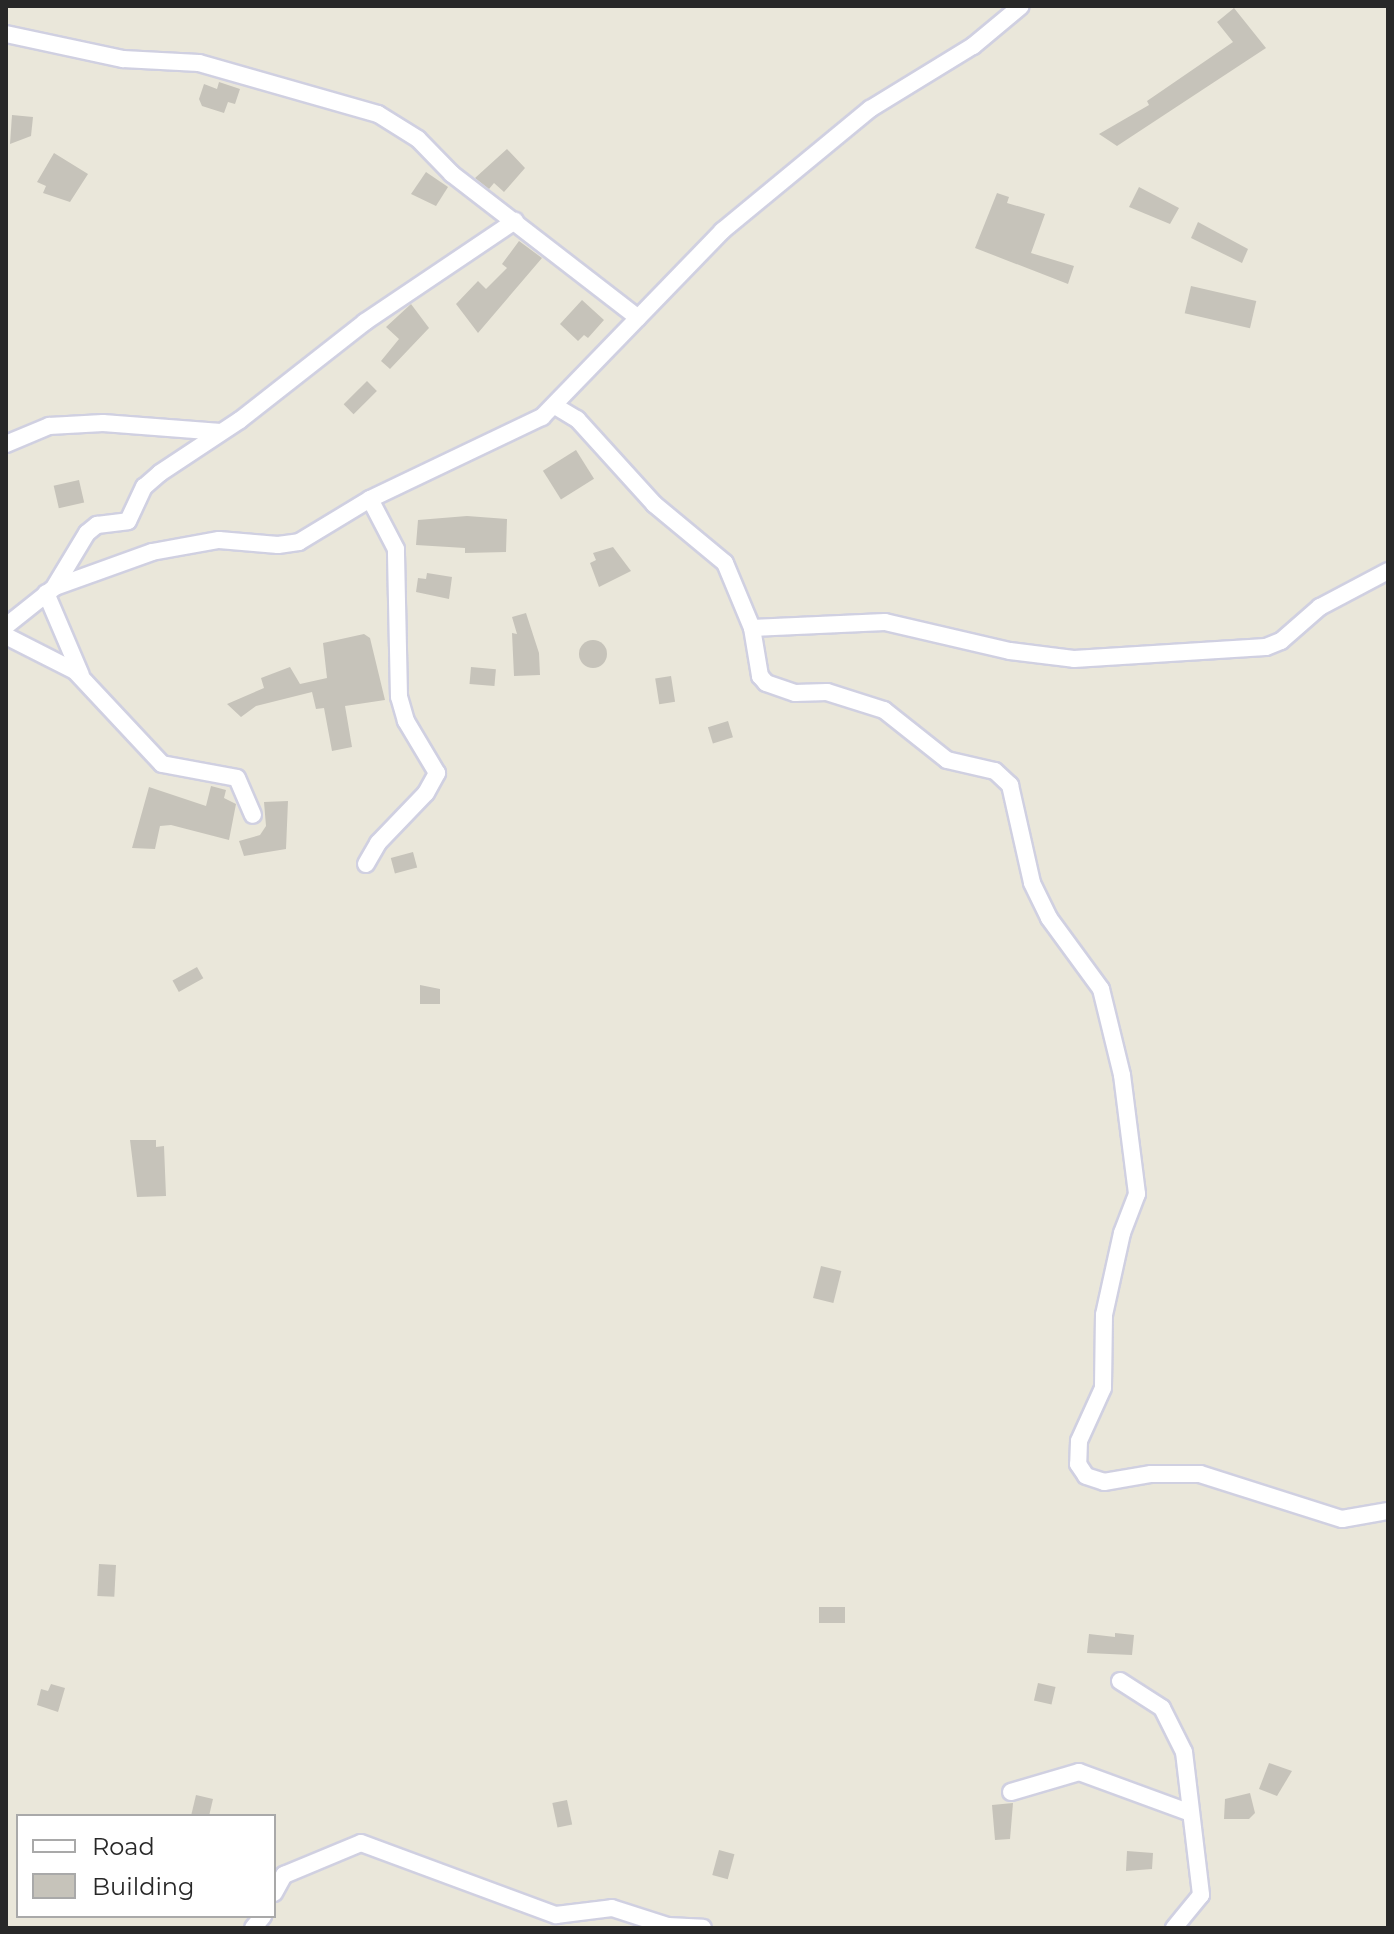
<!DOCTYPE html>
<html>
<head>
<meta charset="utf-8">
<style>
	body { margin:0 }
	#map { position:relative; width:1394px; height:1934px; overflow:hidden; background:#eae7da; font-family:Montserrat,sans-serif }
	div>[style] { position:absolute }
	[style*='--x'] { left:calc(var(--x)*1px); top:calc(var(--y)*1px); width:calc(var(--w)*1px); rotate:calc(var(--a)*1deg) }
	.building>* { inset:0; background:#c6c3ba; transform-origin:0 0 }
	.round { border-radius:50% }
	.roads { filter:drop-shadow(2px 0 #d0d0e1) drop-shadow(-2px 0 #d0d0e1) drop-shadow(0 2px #d0d0e1) drop-shadow(0 -2px #d0d0e1) }
	.street>* { height:16px; margin:-8px; padding:0 8px; transform-origin:8px; border-radius:8px; background:#fff }
	span { translate:-50% -50%; white-space:nowrap; text-align:center; line-height:1.15; -webkit-text-stroke:6px #fff; paint-order:stroke }
	.frame { position:absolute; inset:0; border:8px solid #282828; pointer-events:none }
	.legend { position:absolute; left:16px; top:1814px; width:260px; height:104px; box-sizing:border-box; background:#fff; border:2px solid #a9a9a9; margin:0; padding:10px 14px; list-style:none; font-size:24px; color:#282828 }
	.legend li { display:flex; align-items:center; gap:16px; height:40px }
	.legend b { width:40px; border:2px solid #a9a9a9 }
</style>
</head>
<body>
<div id="map">
	<div class="building">
		<i style="clip-path:polygon(1234px 8px,1266px 48px,1117px 146px,1099px 134px,1149px 105px,1147px 101px,1233px 42px,1217px 22px)"></i>
		<i style="clip-path:polygon(219px 82px,240px 89px,235px 104px,228px 102px,224px 113px,202px 106px,199px 99px,204px 84px,217px 89px)"></i>
		<i style="clip-path:polygon(12px 115px,33px 117px,31px 136px,10px 144px)"></i>
		<i style="clip-path:polygon(507px 149px,525px 168px,504px 192px,494px 183px,489px 189px,475px 178px)"></i>
		<i style="clip-path:polygon(54px 153px,88px 174px,70px 202px,43px 193px,46px 186px,37px 182px)"></i>
		<i style="clip-path:polygon(426px 172px,448px 187px,436px 206px,411px 194px)"></i>
		<i style="clip-path:polygon(1139px 187px,1179px 208px,1170px 224px,1129px 207px)"></i>
		<i style="clip-path:polygon(997px 193px,1009px 197px,1007px 203px,1045px 214px,1031px 253px,1074px 266px,1068px 284px,975px 248px)"></i>
		<i style="clip-path:polygon(1198px 222px,1248px 249px,1242px 263px,1191px 238px)"></i>
		<i style="clip-path:polygon(519px 241px,542px 258px,478px 333px,456px 304px,478px 281px,486px 289px,507px 268px,502px 264px)"></i>
		<i style="left:1191px;top:286px;width:67px;height:28px;rotate:13deg"></i>
		<i style="clip-path:polygon(582px 300px,604px 320px,588px 338px,584px 335px,578px 341px,560px 324px)"></i>
		<i style="clip-path:polygon(411px 304px,429px 328px,390px 369px,381px 361px,399px 339px,386px 327px)"></i>
		<i style="left:367px;top:381px;width:14px;height:33px;rotate:45deg"></i>
		<i style="left:576px;top:450px;width:34px;height:39px;rotate:58deg"></i>
		<i style="left:79px;top:480px;width:23px;height:26px;rotate:77deg"></i>
		<i style="clip-path:polygon(467px 516px,507px 519px,506px 552px,465px 553px,465px 548px,416px 545px,418px 520px)"></i>
		<i style="clip-path:polygon(613px 547px,631px 571px,599px 587px,590px 563px,596px 560px,593px 553px)"></i>
		<i style="clip-path:polygon(427px 573px,452px 577px,449px 599px,416px 592px,418px 578px,426px 579px)"></i>
		<i style="clip-path:polygon(526px 613px,539px 653px,540px 675px,514px 676px,512px 633px,517px 634px,512px 617px)"></i>
		<i style="clip-path:polygon(364px 634px,370px 638px,385px 700px,345px 706px,352px 747px,332px 751px,324px 708px,316px 709px,312px 692px,256px 706px,241px 717px,227px 704px,264px 688px,261px 678px,290px 667px,300px 684px,327px 678px,323px 643px)"></i>
		<i class="round" style="left:579px;top:640px;width:28px;height:28px"></i>
		<i style="left:471px;top:667px;width:25px;height:17px;rotate:5deg"></i>
		<i style="left:671px;top:676px;width:26px;height:16px;rotate:81deg"></i>
		<i style="left:728px;top:721px;width:17px;height:21px;rotate:73deg"></i>
		<i style="clip-path:polygon(211px 786px,226px 790px,224px 798px,236px 804px,229px 840px,171px 825px,160px 826px,155px 849px,132px 848px,149px 787px,206px 806px)"></i>
		<i style="clip-path:polygon(288px 801px,286px 849px,244px 856px,239px 841px,260px 835px,266px 826px,264px 802px)"></i>
		<i style="left:413px;top:852px;width:16px;height:23px;rotate:75deg"></i>
		<i style="left:197px;top:967px;width:13px;height:28px;rotate:61deg"></i>
		<i style="clip-path:polygon(420px 985px,440px 989px,440px 1004px,420px 1004px)"></i>
		<i style="clip-path:polygon(130px 1140px,156px 1140px,156px 1147px,164px 1146px,166px 1196px,137px 1197px)"></i>
		<i style="left:821px;top:1266px;width:21px;height:33px;rotate:14deg"></i>
		<i style="left:99px;top:1564px;width:17px;height:32px;rotate:3deg"></i>
		<i style="left:819px;top:1607px;width:26px;height:16px"></i>
		<i style="clip-path:polygon(1115px 1633px,1134px 1635px,1132px 1655px,1087px 1653px,1089px 1634px,1115px 1637px)"></i>
		<i style="left:1038px;top:1683px;width:18px;height:18px;rotate:13deg"></i>
		<i style="clip-path:polygon(51px 1684px,65px 1688px,58px 1712px,37px 1705px,41px 1689px,48px 1691px)"></i>
		<i style="clip-path:polygon(1269px 1763px,1292px 1771px,1277px 1796px,1259px 1789px)"></i>
		<i style="clip-path:polygon(1250px 1793px,1255px 1813px,1249px 1819px,1224px 1819px,1225px 1799px)"></i>
		<i style="clip-path:polygon(196px 1795px,213px 1799px,209px 1816px,191px 1816px)"></i>
		<i style="left:567px;top:1800px;width:25px;height:15px;rotate:78deg"></i>
		<i style="clip-path:polygon(1013px 1803px,1010px 1839px,995px 1840px,992px 1805px)"></i>
		<i style="left:719px;top:1850px;width:16px;height:26px;rotate:15deg"></i>
		<i style="clip-path:polygon(1127px 1851px,1153px 1853px,1152px 1869px,1126px 1871px)"></i>
	</div>
	<div class="roads">
		<div class="street">
			<i style="--x:6;--y:34;--w:120;--a:12.1"></i>
			<i style="--x:123;--y:59;--w:76;--a:3"></i>
			<i style="--x:199;--y:63;--w:186;--a:15.9"></i>
			<i style="--x:378;--y:114;--w:47;--a:32"></i>
			<i style="--x:418;--y:139;--w:49;--a:45.8"></i>
			<i style="--x:452;--y:174;--w:235;--a:37.7"></i>
			<i style="--x:555;--y:406;--w:26;--a:31"></i>
			<i style="--x:577;--y:419;--w:115;--a:47.8"></i>
			<i style="--x:654;--y:504;--w:92;--a:39.7"></i>
			<i style="--x:725;--y:563;--w:70;--a:67.4"></i>
			<i style="--x:752;--y:628;--w:49;--a:80.5"></i>
			<i style="--x:760;--y:676;--w:9;--a:49"></i>
			<i style="--x:766;--y:683;--w:31;--a:19"></i>
			<i style="--x:795;--y:693;--w:32;--a:-2"></i>
			<i style="--x:827;--y:692;--w:60;--a:17.5"></i>
			<i style="--x:884;--y:710;--w:80;--a:38.4"></i>
			<i style="--x:947;--y:760;--w:49;--a:12.9"></i>
			<i style="--x:995;--y:771;--w:21;--a:43"></i>
			<i style="--x:1010;--y:785;--w:100;--a:77.3"></i>
			<i style="--x:1032;--y:883;--w:39;--a:64"></i>
			<i style="--x:1049;--y:918;--w:88;--a:53.8"></i>
			<i style="--x:1101;--y:989;--w:89;--a:76.3"></i>
			<i style="--x:1122;--y:1075;--w:120;--a:82.8"></i>
			<i style="--x:1137;--y:1194;--w:42;--a:111"></i>
			<i style="--x:1122;--y:1233;--w:84;--a:102.4"></i>
			<i style="--x:1104;--y:1315;--w:73;--a:90.8"></i>
			<i style="--x:1103;--y:1388;--w:58;--a:114.4"></i>
			<i style="--x:1079;--y:1441;--w:23;--a:92"></i>
			<i style="--x:1078;--y:1464;--w:14;--a:56"></i>
			<i style="--x:1086;--y:1476;--w:19;--a:18"></i>
			<i style="--x:1104;--y:1482;--w:48;--a:-9.7"></i>
			<i style="--x:1151;--y:1474;--w:49;--a:0"></i>
			<i style="--x:1200;--y:1474;--w:149;--a:17.6"></i>
			<i style="--x:1342;--y:1519;--w:47;--a:-9.9"></i>
			<i style="--x:6;--y:444;--w:47;--a:-22.7"></i>
			<i style="--x:49;--y:426;--w:54;--a:-3.2"></i>
			<i style="--x:103;--y:423;--w:118;--a:4.4"></i>
			<i style="--x:55;--y:586;--w:62;--a:-58.9"></i>
			<i style="--x:87;--y:533;--w:13;--a:-39"></i>
			<i style="--x:97;--y:525;--w:31;--a:-7"></i>
			<i style="--x:128;--y:521;--w:38;--a:-65"></i>
			<i style="--x:144;--y:487;--w:21;--a:-41"></i>
			<i style="--x:160;--y:473;--w:96;--a:-33.5"></i>
			<i style="--x:240;--y:420;--w:159;--a:-38.1"></i>
			<i style="--x:365;--y:322;--w:181;--a:-34"></i>
			<i style="--x:46;--y:593;--w:89;--a:66.9"></i>
			<i style="--x:6;--y:626;--w:63;--a:-38.5"></i>
			<i style="--x:55;--y:587;--w:103;--a:-19.8"></i>
			<i style="--x:152;--y:552;--w:68;--a:-10.2"></i>
			<i style="--x:219;--y:540;--w:59;--a:4.8"></i>
			<i style="--x:278;--y:545;--w:21;--a:-8"></i>
			<i style="--x:299;--y:542;--w:83;--a:-31.2"></i>
			<i style="--x:370;--y:499;--w:191;--a:-25.5"></i>
			<i style="--x:542;--y:417;--w:259;--a:-45.9"></i>
			<i style="--x:722;--y:231;--w:192;--a:-39.5"></i>
			<i style="--x:870;--y:109;--w:121;--a:-31.5"></i>
			<i style="--x:973;--y:46;--w:62;--a:-39.8"></i>
			<i style="--x:752;--y:628;--w:133;--a:-2.6"></i>
			<i style="--x:885;--y:622;--w:128;--a:13.1"></i>
			<i style="--x:1010;--y:651;--w:64;--a:7.1"></i>
			<i style="--x:1074;--y:659;--w:192;--a:-3.6"></i>
			<i style="--x:1266;--y:647;--w:16;--a:-22"></i>
			<i style="--x:1281;--y:641;--w:52;--a:-41.1"></i>
			<i style="--x:1320;--y:607;--w:77;--a:-27.9"></i>
			<i style="--x:6;--y:636;--w:77;--a:26.9"></i>
			<i style="--x:75;--y:671;--w:127;--a:46.9"></i>
			<i style="--x:162;--y:764;--w:76;--a:10.6"></i>
			<i style="--x:237;--y:778;--w:40;--a:66.6"></i>
			<i style="--x:366;--y:864;--w:24;--a:-60"></i>
			<i style="--x:378;--y:843;--w:69;--a:-46.2"></i>
			<i style="--x:426;--y:793;--w:23;--a:-61"></i>
			<i style="--x:437;--y:773;--w:61;--a:-120.8"></i>
			<i style="--x:406;--y:721;--w:25;--a:-106"></i>
			<i style="--x:399;--y:697;--w:148;--a:-91.2"></i>
			<i style="--x:396;--y:549;--w:56;--a:-117.5"></i>
			<i style="--x:1120;--y:1681;--w:50;--a:32.7"></i>
			<i style="--x:1162;--y:1708;--w:49;--a:63.4"></i>
			<i style="--x:1184;--y:1752;--w:144;--a:83.2"></i>
			<i style="--x:1201;--y:1895;--w:43;--a:129.3"></i>
			<i style="--x:1011;--y:1792;--w:71;--a:-16.4"></i>
			<i style="--x:1079;--y:1772;--w:119;--a:20.1"></i>
			<i style="--x:274;--y:1893;--w:21;--a:-61"></i>
			<i style="--x:284;--y:1875;--w:83;--a:-22.6"></i>
			<i style="--x:361;--y:1843;--w:208;--a:20.3"></i>
			<i style="--x:556;--y:1915;--w:56;--a:-7.1"></i>
			<i style="--x:612;--y:1908;--w:59;--a:17.8"></i>
			<i style="--x:668;--y:1926;--w:35;--a:3"></i>
			<i style="--x:253;--y:1928;--w:16;--a:-50"></i>
		</div>
	</div>
	<div class="frame"></div>
	<ul class="legend">
	<li><b style="height:10px;background:#fff"></b>Road</li>
	<li><b style="height:22px;background:#c6c3ba"></b>Building</li>
	</ul>
</div>
</body>
</html>
